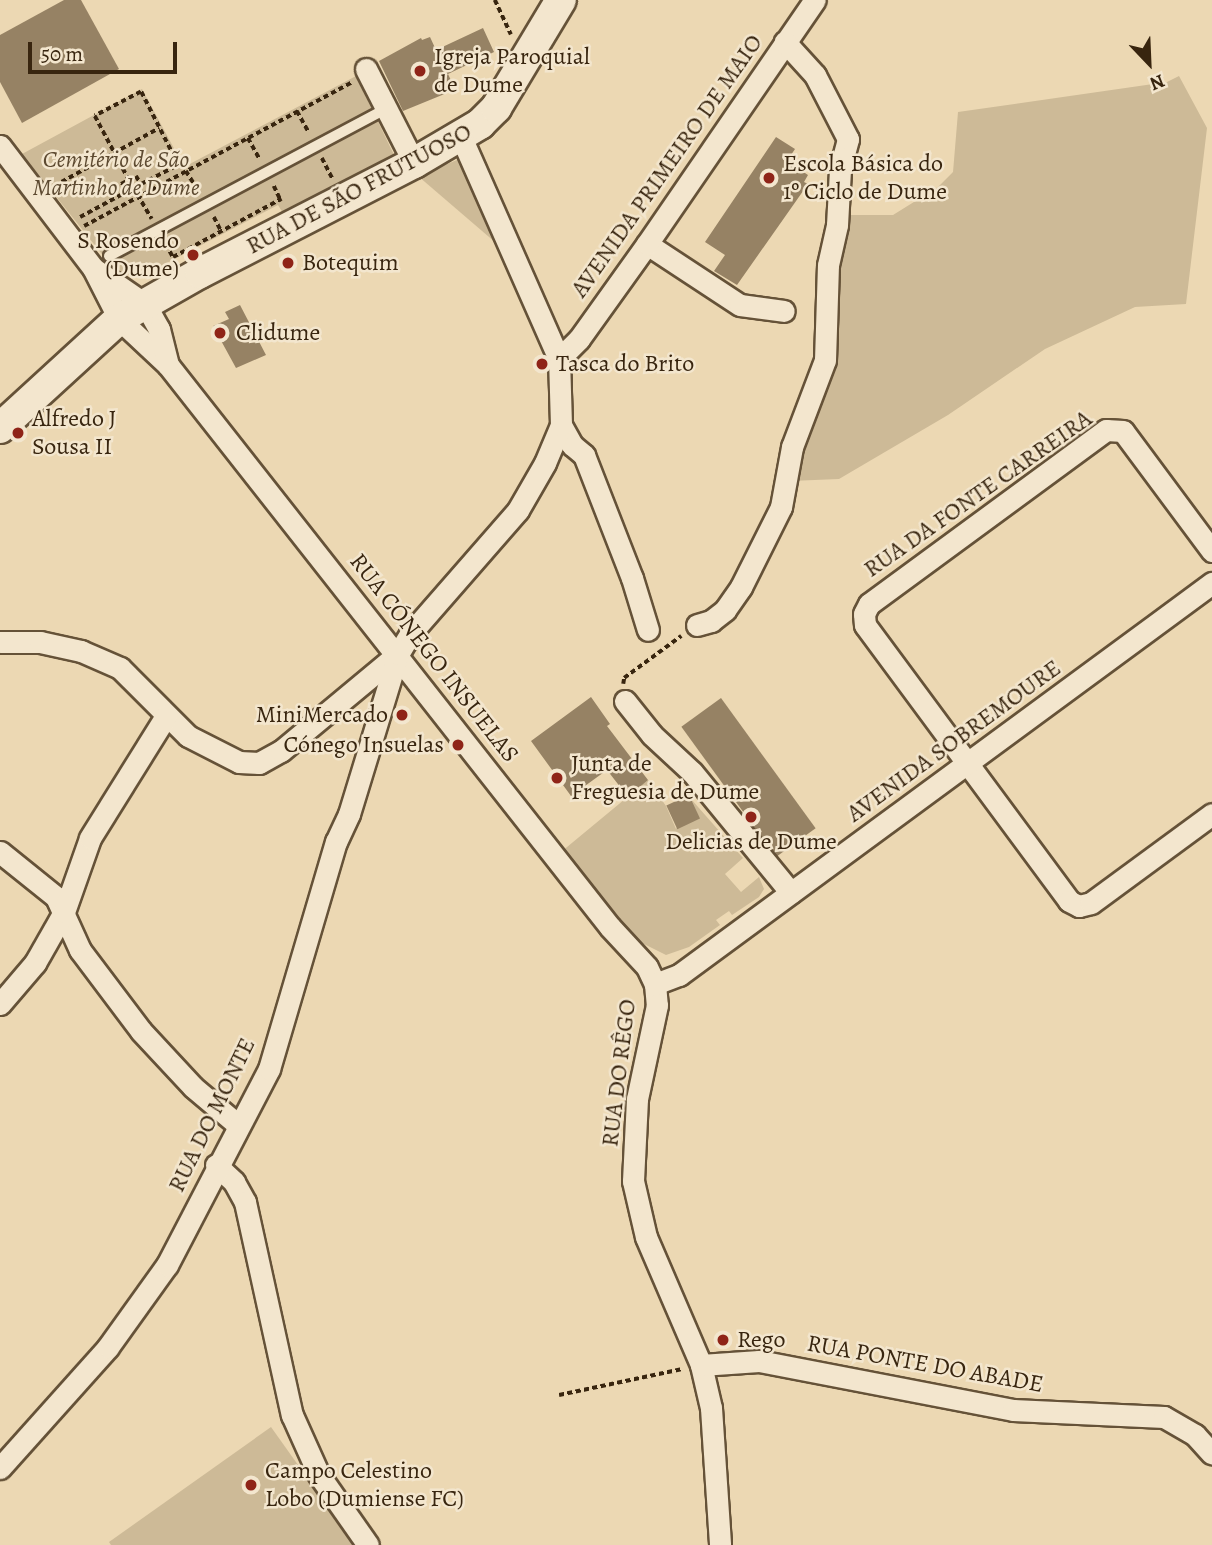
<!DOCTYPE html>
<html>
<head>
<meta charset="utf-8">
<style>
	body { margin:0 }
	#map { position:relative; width:1212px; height:1545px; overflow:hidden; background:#ecd8b3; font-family:Alegreya,serif }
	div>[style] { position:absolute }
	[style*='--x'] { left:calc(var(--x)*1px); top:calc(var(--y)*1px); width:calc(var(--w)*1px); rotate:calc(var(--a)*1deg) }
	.green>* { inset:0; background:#cdba97 }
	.building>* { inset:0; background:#968264; transform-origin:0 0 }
	.path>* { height:3.5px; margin-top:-1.75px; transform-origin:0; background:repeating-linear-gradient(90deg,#38250f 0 5px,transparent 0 8.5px) }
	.roads { filter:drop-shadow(2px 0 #655238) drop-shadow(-2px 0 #655238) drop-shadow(0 2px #655238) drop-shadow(0 -2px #655238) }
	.lane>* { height:10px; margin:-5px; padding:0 5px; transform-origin:5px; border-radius:5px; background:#f3e6ce }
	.street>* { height:21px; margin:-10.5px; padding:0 10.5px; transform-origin:10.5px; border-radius:10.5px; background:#f3e6ce }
	.secondary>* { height:30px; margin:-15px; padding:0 15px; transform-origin:15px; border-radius:15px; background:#f3e6ce }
	.dots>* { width:19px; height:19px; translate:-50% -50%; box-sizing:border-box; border:4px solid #f3e6ce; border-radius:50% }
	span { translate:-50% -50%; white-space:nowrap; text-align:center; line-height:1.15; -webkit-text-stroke:5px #f3e6ce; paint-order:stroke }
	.poi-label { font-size:24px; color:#38250f }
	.left { translate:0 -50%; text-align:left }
	.right { translate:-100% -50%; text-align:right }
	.park-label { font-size:24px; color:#5d4a31; font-style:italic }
	.street-label { font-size:24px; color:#38250f }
	.north { position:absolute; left:1114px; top:28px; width:70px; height:70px; -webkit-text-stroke:5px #f3e6ce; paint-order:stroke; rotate:157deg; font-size:19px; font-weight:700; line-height:28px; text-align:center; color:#38250f }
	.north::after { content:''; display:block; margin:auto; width:24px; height:32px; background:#38250f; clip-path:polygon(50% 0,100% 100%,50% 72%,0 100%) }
	.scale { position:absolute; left:28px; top:42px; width:149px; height:32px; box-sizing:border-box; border:4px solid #38250f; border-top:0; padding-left:9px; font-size:21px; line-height:24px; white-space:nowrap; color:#38250f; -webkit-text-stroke:5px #f3e6ce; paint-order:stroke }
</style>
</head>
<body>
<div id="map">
	<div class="green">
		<i style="clip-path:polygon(356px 76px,395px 157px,284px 215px,278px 205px,144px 275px,129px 275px,113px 268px,22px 154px,142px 89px,184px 167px)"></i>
		<i style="clip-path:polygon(1179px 76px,1207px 128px,1186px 304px,1135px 307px,1045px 349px,948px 415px,839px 479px,790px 481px,822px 381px,834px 266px,844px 215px,893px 215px,938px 187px,953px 172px,958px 112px,1167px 82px)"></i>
		<i style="clip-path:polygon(469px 155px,517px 261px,418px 176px)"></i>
		<i style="clip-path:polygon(648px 780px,666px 806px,676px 829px,691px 799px,743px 858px,725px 874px,741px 892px,759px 877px,764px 889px,759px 897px,732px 915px,729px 911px,716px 920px,720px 925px,689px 947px,666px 955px,630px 937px,561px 852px)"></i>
		<i style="clip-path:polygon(271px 1427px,355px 1545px,111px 1545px,109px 1542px)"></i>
	</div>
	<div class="building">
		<i style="clip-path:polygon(64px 0,81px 0,119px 69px,22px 123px,0 82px,0 35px)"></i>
		<i style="clip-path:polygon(483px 28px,494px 52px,448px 74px,454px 87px,446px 90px,447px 93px,403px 111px,379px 61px,421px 38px,422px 40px,430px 37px,436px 50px)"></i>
		<i style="clip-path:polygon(776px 137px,795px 149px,787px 161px,808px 175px,804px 182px,808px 184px,737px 285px,714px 271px,725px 255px,705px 242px)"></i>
		<i style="clip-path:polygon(240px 305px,266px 355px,236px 368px,213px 326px,229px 319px,225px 312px)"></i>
		<i style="clip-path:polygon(591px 697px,610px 724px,607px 726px,648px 780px,628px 797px,607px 770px,571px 796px,531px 741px)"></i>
		<i style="left:721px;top:698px;width:161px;height:49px;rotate:54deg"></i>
		<i style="left:689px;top:795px;width:26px;height:25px;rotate:65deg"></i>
	</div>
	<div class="path">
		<i style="--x:495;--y:0;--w:38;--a:65"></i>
		<i style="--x:297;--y:111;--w:25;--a:61"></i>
		<i style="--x:248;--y:138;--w:25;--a:61"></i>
		<i style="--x:322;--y:158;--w:25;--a:63"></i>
		<i style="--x:186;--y:171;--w:26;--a:58"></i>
		<i style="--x:54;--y:186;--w:120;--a:-28.9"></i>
		<i style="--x:274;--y:186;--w:17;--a:65"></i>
		<i style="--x:80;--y:217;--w:52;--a:-28.5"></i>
		<i style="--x:126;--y:192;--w:9;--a:-122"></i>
		<i style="--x:121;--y:184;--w:9;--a:-27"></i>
		<i style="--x:129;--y:180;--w:8;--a:-30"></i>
		<i style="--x:136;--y:176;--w:9;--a:58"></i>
		<i style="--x:141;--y:184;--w:42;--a:-27.2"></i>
		<i style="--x:178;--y:165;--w:82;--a:-116.9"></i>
		<i style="--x:141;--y:92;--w:52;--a:152.4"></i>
		<i style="--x:95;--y:116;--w:72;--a:62"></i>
		<i style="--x:129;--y:180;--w:45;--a:59.5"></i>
		<i style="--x:214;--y:217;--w:16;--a:63"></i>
		<i style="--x:84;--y:226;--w:304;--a:-28.2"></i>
		<i style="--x:166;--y:244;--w:15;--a:62"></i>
		<i style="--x:173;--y:257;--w:123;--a:-28.2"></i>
		<i style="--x:623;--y:684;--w:6;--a:-81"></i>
		<i style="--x:624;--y:678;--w:71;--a:-36.4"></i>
		<i style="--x:559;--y:1395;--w:126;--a:-11.9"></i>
	</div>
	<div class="roads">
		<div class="lane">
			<i style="--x:109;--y:256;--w:314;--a:-28"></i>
		</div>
		<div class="street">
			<i style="--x:366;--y:69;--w:106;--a:62.9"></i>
			<i style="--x:0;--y:146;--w:153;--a:52.7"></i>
			<i style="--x:93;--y:268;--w:57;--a:63"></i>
			<i style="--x:119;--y:319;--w:67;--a:43.2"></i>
			<i style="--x:168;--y:365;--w:715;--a:51.82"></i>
			<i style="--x:610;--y:927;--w:54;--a:47.2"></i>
			<i style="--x:647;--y:967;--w:19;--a:65"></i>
			<i style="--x:655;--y:984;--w:21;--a:85"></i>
			<i style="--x:657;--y:1005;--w:96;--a:102"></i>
			<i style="--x:637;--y:1099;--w:82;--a:92.8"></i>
			<i style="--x:633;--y:1181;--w:57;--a:76.9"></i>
			<i style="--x:646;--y:1237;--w:139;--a:66.7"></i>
			<i style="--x:701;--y:1365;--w:44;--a:76.9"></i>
			<i style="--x:711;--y:1408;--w:137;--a:86.2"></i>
			<i style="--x:647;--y:244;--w:111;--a:33.3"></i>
			<i style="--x:740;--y:305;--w:44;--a:7.8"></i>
			<i style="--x:94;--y:269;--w:62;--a:34.5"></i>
			<i style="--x:145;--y:304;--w:29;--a:61"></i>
			<i style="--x:159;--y:329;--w:37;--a:76"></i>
			<i style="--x:559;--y:359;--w:28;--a:-45"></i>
			<i style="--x:579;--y:339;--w:117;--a:-54.4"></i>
			<i style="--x:647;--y:244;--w:296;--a:-55.5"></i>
			<i style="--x:561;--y:425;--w:23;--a:61"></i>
			<i style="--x:572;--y:445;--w:16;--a:40"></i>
			<i style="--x:584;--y:455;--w:132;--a:68.7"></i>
			<i style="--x:632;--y:578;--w:54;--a:72.9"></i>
			<i style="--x:1212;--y:551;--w:149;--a:-126.6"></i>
			<i style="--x:1123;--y:431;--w:17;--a:-177"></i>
			<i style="--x:1106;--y:430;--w:294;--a:143.7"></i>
			<i style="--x:869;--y:604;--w:11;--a:117"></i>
			<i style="--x:864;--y:614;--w:11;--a:85"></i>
			<i style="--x:865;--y:625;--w:343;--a:53.5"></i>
			<i style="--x:1069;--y:901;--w:11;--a:27"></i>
			<i style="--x:1079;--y:906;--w:12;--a:-14"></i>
			<i style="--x:1091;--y:903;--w:150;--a:-36.3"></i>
			<i style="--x:697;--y:625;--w:15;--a:-16"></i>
			<i style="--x:711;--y:621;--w:18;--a:-38"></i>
			<i style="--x:725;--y:610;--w:28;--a:-55"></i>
			<i style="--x:741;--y:587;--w:89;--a:-63.4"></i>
			<i style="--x:781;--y:507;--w:61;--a:-79.6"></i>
			<i style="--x:792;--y:447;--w:93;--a:-69.2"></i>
			<i style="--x:825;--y:360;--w:95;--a:-88.2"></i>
			<i style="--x:828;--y:265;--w:41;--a:-77.3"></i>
			<i style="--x:837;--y:225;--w:56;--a:-86.9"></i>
			<i style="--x:840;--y:169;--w:31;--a:-75"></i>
			<i style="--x:848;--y:139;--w:72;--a:-117.3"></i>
			<i style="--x:815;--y:75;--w:45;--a:-132.3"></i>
			<i style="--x:0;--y:642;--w:40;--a:0"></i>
			<i style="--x:40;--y:642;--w:42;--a:12.4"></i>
			<i style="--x:81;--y:651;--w:43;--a:23.6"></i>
			<i style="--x:120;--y:668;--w:96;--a:45"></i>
			<i style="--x:188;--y:736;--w:57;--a:27"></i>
			<i style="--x:239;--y:762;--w:20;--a:3"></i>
			<i style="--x:259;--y:763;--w:25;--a:-29"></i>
			<i style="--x:281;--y:751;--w:152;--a:-39.7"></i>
			<i style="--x:625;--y:701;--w:43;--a:51.5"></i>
			<i style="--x:652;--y:735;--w:54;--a:42.8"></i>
			<i style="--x:692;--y:772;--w:156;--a:50.7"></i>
			<i style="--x:0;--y:852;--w:72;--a:38.8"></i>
			<i style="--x:56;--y:897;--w:58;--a:65.6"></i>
			<i style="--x:80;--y:950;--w:101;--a:53"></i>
			<i style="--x:141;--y:1031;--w:76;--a:47.1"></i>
			<i style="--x:193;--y:1087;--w:59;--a:40.2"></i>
			<i style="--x:655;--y:984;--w:26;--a:-21"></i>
			<i style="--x:679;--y:975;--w:662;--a:-36.33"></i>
			<i style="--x:0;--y:1004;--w:54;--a:-49.5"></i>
			<i style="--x:35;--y:963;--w:59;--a:-60.4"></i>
			<i style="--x:64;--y:912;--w:78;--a:-70.6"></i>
			<i style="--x:90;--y:838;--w:144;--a:-58.1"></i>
			<i style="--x:216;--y:1165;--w:25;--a:43"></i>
			<i style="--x:234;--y:1182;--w:23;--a:61"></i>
			<i style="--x:245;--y:1202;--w:218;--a:77.6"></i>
			<i style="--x:292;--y:1415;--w:66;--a:65.8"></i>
			<i style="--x:319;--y:1475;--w:85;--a:55"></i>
			<i style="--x:701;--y:1365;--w:58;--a:-3.9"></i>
			<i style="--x:759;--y:1361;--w:259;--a:10.9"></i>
			<i style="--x:1013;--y:1410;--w:151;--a:2.7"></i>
			<i style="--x:1164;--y:1417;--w:36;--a:30"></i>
			<i style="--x:1195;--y:1435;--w:25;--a:48"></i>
			<i style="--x:0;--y:1468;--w:162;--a:-48.2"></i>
			<i style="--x:108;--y:1347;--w:101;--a:-54.3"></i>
			<i style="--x:167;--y:1265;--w:221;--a:-62.5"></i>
			<i style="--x:269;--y:1069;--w:237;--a:-73.6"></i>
			<i style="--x:336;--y:842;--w:31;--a:-65"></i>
			<i style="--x:349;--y:814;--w:167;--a:-73"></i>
			<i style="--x:398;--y:654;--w:23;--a:-59"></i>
			<i style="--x:410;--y:634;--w:164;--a:-48.9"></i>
			<i style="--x:518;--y:510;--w:54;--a:-60.1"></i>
			<i style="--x:545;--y:463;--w:41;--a:-67.2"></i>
			<i style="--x:561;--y:425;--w:66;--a:-91.7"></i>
			<i style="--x:559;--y:359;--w:243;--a:-113.8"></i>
		</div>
		<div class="secondary">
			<i style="--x:0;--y:428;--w:161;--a:-42.5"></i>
			<i style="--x:119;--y:319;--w:93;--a:-29.6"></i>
			<i style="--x:200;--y:273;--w:241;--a:-27.2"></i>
			<i style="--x:414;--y:163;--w:77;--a:-30.6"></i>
			<i style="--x:480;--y:124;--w:23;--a:-45"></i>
			<i style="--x:496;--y:108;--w:126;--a:-59"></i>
		</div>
	</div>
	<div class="dots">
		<i style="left:420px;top:71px;background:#8f2418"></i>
		<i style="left:769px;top:178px;background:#8f2418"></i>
		<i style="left:193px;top:255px;background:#8f2418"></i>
		<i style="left:288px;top:263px;background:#8f2418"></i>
		<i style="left:220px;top:333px;background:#8f2418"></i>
		<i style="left:542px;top:364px;background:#8f2418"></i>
		<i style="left:18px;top:433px;background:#8f2418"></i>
		<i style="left:402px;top:715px;background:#8f2418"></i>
		<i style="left:458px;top:745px;background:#8f2418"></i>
		<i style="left:557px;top:778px;background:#8f2418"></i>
		<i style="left:751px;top:817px;background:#8f2418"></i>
		<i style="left:723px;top:1340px;background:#8f2418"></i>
		<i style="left:251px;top:1485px;background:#8f2418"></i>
	</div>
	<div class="poi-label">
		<span class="left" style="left:434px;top:71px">Igreja Paroquial<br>de Dume</span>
		<span class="left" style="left:783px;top:178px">Escola Básica do<br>1º Ciclo de Dume</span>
		<span class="right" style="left:179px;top:255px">S Rosendo<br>(Dume)</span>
		<span class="left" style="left:302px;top:263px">Botequim</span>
		<span class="left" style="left:236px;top:333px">Clidume</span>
		<span class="left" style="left:556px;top:364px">Tasca do Brito</span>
		<span class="left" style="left:32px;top:433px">Alfredo J<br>Sousa II</span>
		<span class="right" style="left:388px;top:715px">MiniMercado</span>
		<span class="right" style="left:444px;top:745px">Cónego Insuelas</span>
		<span class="left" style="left:571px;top:778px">Junta de<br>Freguesia de Dume</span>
		<span style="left:751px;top:842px">Delicias de Dume</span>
		<span class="left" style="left:737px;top:1340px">Rego</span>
		<span class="left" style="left:265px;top:1485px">Campo Celestino<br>Lobo (Dumiense FC)</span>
	</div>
	<div class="park-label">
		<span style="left:116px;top:174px">Cemitério de São<br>Martinho de Dume</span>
	</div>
	<div class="street-label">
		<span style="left:667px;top:166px;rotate:-55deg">AVENIDA PRIMEIRO DE MAIO</span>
		<span style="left:359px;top:189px;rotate:-28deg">RUA DE SÃO FRUTUOSO</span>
		<span style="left:978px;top:494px;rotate:-35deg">RUA DA FONTE CARREIRA</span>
		<span style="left:434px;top:658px;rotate:52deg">RUA CÓNEGO INSUELAS</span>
		<span style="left:954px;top:741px;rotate:-36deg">AVENIDA SOBREMOURE</span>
		<span style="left:619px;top:1073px;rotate:-83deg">RUA DO RÊGO</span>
		<span style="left:212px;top:1115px;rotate:-64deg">RUA DO MONTE</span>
		<span style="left:925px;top:1364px;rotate:10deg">RUA PONTE DO ABADE</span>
	</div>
	<div class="north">N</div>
	<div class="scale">50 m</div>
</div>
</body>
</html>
